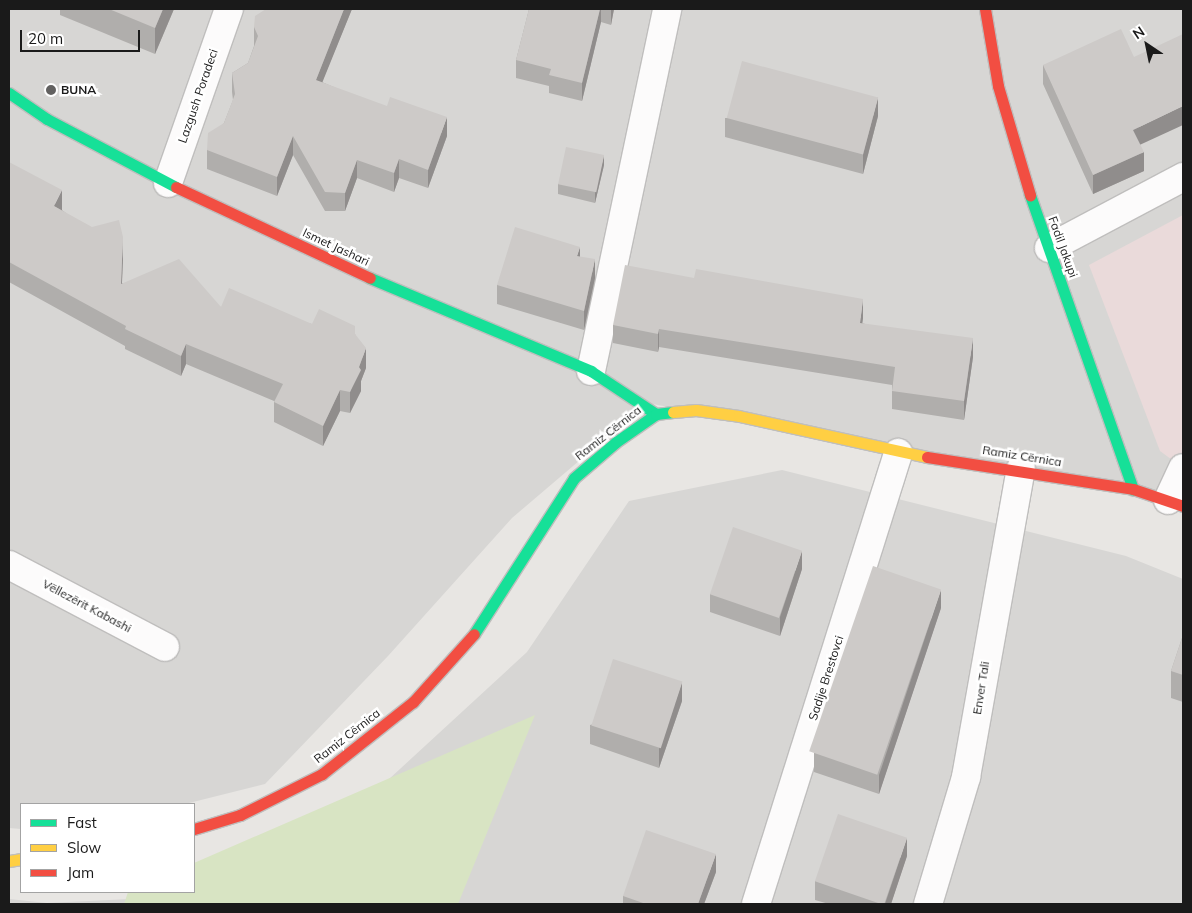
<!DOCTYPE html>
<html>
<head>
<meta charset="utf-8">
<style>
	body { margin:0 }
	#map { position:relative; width:1192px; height:913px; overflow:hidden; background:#e8e6e3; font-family:Mulish,sans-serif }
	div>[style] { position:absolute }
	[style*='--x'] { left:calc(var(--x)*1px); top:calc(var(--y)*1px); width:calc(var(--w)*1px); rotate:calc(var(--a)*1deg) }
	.residential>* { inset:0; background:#d7d6d4 }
	.commercial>* { inset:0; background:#eadada }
	.grass>* { inset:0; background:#d8e4c3 }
	.roads { filter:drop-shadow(1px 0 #bfbebd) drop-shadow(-1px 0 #bfbebd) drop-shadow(0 1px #bfbebd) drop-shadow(0 -1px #bfbebd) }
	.street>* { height:28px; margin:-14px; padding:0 14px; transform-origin:14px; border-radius:14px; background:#fcfbfb }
	.fast>* { height:11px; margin:-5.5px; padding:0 5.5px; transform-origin:5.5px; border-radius:5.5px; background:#16e098 }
	.slow>* { height:11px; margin:-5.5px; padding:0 5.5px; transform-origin:5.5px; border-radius:5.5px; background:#ffcf43 }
	.jam>* { height:11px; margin:-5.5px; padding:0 5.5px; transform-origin:5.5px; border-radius:5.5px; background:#f24e42 }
	.wall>* { inset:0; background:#b0aeac }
	.shaded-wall>* { inset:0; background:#908d8c }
	.building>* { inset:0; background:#cdcac8; transform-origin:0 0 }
	.dots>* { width:14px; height:14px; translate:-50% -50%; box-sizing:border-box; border:2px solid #fff; border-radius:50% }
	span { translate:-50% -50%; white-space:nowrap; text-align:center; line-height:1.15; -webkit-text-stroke:5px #fff; paint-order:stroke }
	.poi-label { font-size:12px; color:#1a1a1a; font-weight:700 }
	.left { translate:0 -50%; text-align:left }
	.street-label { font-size:12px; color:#1a1a1a }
	.frame { position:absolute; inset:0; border:10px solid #1a1a1a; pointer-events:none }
	.legend { position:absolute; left:20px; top:803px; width:175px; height:90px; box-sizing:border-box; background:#fff; border:1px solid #a3a3a3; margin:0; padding:6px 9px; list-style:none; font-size:15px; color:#1a1a1a }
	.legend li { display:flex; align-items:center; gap:10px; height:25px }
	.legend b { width:25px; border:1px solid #a3a3a3 }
	.north { position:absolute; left:1122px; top:20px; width:50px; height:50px; -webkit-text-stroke:4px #fff; paint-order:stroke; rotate:326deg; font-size:14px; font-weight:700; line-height:20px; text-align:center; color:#1a1a1a }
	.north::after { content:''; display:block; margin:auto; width:18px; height:22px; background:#1a1a1a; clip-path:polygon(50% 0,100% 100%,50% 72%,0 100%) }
	.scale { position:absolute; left:20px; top:30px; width:120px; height:22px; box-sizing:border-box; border:2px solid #1a1a1a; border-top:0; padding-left:6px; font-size:15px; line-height:18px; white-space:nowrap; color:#1a1a1a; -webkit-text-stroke:4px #fff; paint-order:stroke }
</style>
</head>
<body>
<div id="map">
	<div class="residential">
		<i style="clip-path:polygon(9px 9px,1183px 9px,1183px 502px,647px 403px,512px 518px,388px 656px,265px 784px,185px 804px,21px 804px,21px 829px,9px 828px)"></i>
		<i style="clip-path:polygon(782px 470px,1126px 556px,1183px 579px,1183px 904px,9px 904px,9px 899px,47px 903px,172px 897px,194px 892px,350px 815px,527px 652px,629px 501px)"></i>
	</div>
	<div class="commercial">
		<i style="clip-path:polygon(1183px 215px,1183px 468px,1160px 451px,1089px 265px)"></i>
	</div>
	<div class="grass">
		<i style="clip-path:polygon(535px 715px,458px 904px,124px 904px,128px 892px,194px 892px,194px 863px)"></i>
	</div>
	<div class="roads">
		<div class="street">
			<i style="--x:168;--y:183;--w:184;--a:-70.7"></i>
			<i style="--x:1049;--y:248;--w:152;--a:-27.9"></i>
			<i style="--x:591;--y:371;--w:370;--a:-78.1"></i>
			<i style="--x:1168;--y:500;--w:35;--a:-65"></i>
			<i style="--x:9;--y:565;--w:176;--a:27.7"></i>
			<i style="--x:756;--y:904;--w:473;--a:-72.5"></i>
			<i style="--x:928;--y:904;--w:133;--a:-73.3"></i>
			<i style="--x:966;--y:777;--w:313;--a:-79.9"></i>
		</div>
		<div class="fast">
			<i style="--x:9;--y:93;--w:46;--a:34.4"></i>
			<i style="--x:47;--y:119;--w:146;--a:27.8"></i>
			<i style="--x:1030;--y:195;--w:312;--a:70.7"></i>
			<i style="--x:370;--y:278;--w:240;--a:22.8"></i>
			<i style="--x:591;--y:371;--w:78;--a:33.5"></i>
			<i style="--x:474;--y:634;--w:185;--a:-57.3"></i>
			<i style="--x:574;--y:478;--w:55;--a:-40.6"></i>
			<i style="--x:616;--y:442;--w:49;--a:-35"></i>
			<i style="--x:656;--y:414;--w:17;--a:-7"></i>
		</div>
		<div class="slow">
			<i style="--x:673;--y:412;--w:23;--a:-5"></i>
			<i style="--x:696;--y:410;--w:43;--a:7.9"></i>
			<i style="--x:739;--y:416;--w:192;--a:12.3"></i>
			<i style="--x:9;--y:861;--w:12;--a:-9"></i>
		</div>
		<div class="jam">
			<i style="--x:985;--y:9;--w:78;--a:80.4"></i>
			<i style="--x:998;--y:86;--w:114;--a:73.6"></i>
			<i style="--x:176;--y:187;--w:214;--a:25.1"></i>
			<i style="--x:927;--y:457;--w:208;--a:8.8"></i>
			<i style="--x:1133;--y:489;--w:53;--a:18.8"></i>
			<i style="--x:194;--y:829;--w:48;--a:-16.9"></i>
			<i style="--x:240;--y:815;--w:92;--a:-26.6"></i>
			<i style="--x:322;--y:774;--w:116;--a:-38.4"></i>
			<i style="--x:413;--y:702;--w:91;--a:-48.1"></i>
		</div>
	</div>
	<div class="wall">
		<i style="clip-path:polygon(60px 9px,174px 9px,155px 54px,60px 15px)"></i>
		<i style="clip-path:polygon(352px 9px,322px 82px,447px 136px,428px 188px,399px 178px,394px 192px,357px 178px,345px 211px,325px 211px,293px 155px,277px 196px,207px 169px,207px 150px,224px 123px,233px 100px,232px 92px,232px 73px,248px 63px,254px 46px,254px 27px)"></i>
		<i style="clip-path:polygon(529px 9px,614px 9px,611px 25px,601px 22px,582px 101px,549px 93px,549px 86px,516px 78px,516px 60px)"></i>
		<i style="clip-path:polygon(1134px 57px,1140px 145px,1144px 171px,1093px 194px,1043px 84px,1043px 65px)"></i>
		<i style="clip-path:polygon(878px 116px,863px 174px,725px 137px,725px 118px)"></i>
		<i style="clip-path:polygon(9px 162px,62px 210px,123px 258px,122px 283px,221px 307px,312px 324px,355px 334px,366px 368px,361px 381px,361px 391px,350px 413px,340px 411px,323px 446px,274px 422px,274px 401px,186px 364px,181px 376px,125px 349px,125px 346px,9px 282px)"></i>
		<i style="clip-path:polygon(604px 165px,595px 203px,558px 194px,558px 184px)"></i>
		<i style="clip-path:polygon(580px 257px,595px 278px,584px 330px,497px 304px,497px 285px)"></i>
		<i style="clip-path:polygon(863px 318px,862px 323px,973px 357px,964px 420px,892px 409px,892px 385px,659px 347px,658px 352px,613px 343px,613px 325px)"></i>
		<i style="clip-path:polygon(802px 569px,780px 636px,710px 612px,710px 594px)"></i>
		<i style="clip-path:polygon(941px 608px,879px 794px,814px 772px,814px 753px)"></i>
		<i style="clip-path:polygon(1183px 635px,1183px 702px,1171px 698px,1171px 671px)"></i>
		<i style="clip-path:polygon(682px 701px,659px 768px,590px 744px,590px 725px)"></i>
		<i style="clip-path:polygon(907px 856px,891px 904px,829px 904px,815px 900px,815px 881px)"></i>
		<i style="clip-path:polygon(716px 872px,704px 904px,623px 904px,623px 896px)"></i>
	</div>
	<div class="shaded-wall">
		<i style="clip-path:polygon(163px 9px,174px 9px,155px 54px,155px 28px)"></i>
		<i style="clip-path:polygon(344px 9px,352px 9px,316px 98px,316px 80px)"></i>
		<i style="clip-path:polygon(600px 9px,601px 9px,601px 22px,582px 101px,582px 83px)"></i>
		<i style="clip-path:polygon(611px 9px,614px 9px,611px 25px)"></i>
		<i style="clip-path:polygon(878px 97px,878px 116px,863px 174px,863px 155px)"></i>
		<i style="clip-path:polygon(1183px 106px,1183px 125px,1133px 148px,1133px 130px)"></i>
		<i style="clip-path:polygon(447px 117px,447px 136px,428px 188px,428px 170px)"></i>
		<i style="clip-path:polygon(293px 136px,293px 155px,277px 196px,277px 177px)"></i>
		<i style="clip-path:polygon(1144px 152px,1144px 171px,1093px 194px,1093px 175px)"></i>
		<i style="clip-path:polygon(604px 155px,604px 165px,595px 203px,595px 193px)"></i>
		<i style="clip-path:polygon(399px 159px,399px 178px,394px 192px,394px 173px)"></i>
		<i style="clip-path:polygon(357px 160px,357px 178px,345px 211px,345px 193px)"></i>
		<i style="clip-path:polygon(62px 190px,62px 211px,54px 206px)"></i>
		<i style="clip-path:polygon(123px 237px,123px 258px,121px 304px,121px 284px)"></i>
		<i style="clip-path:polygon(580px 247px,580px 266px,577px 256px)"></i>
		<i style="clip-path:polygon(595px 259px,595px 278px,584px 330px,584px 311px)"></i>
		<i style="clip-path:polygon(863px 299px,863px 318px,860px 341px,860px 323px)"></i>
		<i style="clip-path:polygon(659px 329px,659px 347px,658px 352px,658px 334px)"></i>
		<i style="clip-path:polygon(973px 338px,973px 357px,964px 420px,964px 401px)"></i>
		<i style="clip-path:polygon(186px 344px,186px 364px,181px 376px,181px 356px)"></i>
		<i style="clip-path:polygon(366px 348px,366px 368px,361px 381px,361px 391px,350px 413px,350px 392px)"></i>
		<i style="clip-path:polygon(340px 390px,340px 411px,323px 446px,323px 426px)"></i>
		<i style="clip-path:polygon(802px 551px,802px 569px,780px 636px,780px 617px)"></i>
		<i style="clip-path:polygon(941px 590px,941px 608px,879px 794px,879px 775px)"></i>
		<i style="clip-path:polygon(682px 682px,682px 701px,659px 768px,659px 749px)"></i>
		<i style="clip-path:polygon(907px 838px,907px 856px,891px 904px,885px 904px)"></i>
		<i style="clip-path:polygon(716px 854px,716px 872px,704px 904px,698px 904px)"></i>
	</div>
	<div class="building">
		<i style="clip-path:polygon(109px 9px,163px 9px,155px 28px)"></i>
		<i style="clip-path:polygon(266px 9px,344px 9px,316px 80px,387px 106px,390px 97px,447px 117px,428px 170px,399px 159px,394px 173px,357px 160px,345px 193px,325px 192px,293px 136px,277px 177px,207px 150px,208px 133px,224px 123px,235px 94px,232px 73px,248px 63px,258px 36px,254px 27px,255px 16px)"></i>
		<i style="clip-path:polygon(529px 9px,600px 9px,582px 83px,549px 75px,551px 69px,516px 60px)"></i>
		<i style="clip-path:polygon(1121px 29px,1134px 57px,1183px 34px,1183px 106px,1133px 130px,1144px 152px,1093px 175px,1043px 65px)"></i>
		<i style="left:742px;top:61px;width:141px;height:59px;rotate:15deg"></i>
		<i style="left:566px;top:147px;width:39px;height:38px;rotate:12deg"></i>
		<i style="clip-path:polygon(9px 162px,62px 190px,54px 206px,92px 227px,119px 220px,123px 237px,121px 284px,179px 259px,221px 307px,229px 288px,312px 324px,319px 309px,355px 326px,355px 334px,366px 348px,359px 367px,361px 370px,350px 392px,340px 390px,323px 426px,274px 402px,283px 384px,186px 344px,181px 356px,125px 329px,126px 326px,9px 262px)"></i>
		<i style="clip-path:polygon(515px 227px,580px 247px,577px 256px,595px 259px,584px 311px,497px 285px)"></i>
		<i style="clip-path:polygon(625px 265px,694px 278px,696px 269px,863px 299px,860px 323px,973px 338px,964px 401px,892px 391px,895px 367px,659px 329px,658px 334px,613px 325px)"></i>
		<i style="left:733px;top:527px;width:73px;height:71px;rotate:19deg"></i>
		<i style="left:873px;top:566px;width:72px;height:196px;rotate:19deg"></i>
		<i style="clip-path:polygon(1183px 635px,1183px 675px,1171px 671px)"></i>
		<i style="left:613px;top:659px;width:73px;height:70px;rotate:18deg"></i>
		<i style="left:838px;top:814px;width:73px;height:71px;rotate:19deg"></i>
		<i style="clip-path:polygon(646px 830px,716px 854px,698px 904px,646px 904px,623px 896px)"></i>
	</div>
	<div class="dots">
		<i style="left:51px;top:90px;background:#626160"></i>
	</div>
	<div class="poi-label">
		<span class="left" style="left:61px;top:90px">BUNA</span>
	</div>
	<div class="street-label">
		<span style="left:198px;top:96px;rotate:-71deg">Lazgush Poradeci</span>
		<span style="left:336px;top:247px;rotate:25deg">Ismet Jashari</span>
		<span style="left:1063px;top:247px;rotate:70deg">Fadil Jakupi</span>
		<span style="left:608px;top:433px;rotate:-38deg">Ramiz Cërnica</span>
		<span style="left:1022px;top:456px;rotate:9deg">Ramiz Cërnica</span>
		<span style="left:87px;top:606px;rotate:28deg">Vëllezërit Kabashi</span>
		<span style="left:826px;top:678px;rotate:-72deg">Sadije Brestovci</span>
		<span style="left:981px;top:688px;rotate:-81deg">Enver Tali</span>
		<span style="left:347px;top:736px;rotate:-38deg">Ramiz Cërnica</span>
	</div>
	<div class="frame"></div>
	<ul class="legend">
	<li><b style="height:6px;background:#16e098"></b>Fast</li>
	<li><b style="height:6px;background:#ffcf43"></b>Slow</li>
	<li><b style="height:6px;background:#f24e42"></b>Jam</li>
	</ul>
	<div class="north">N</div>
	<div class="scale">20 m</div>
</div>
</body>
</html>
